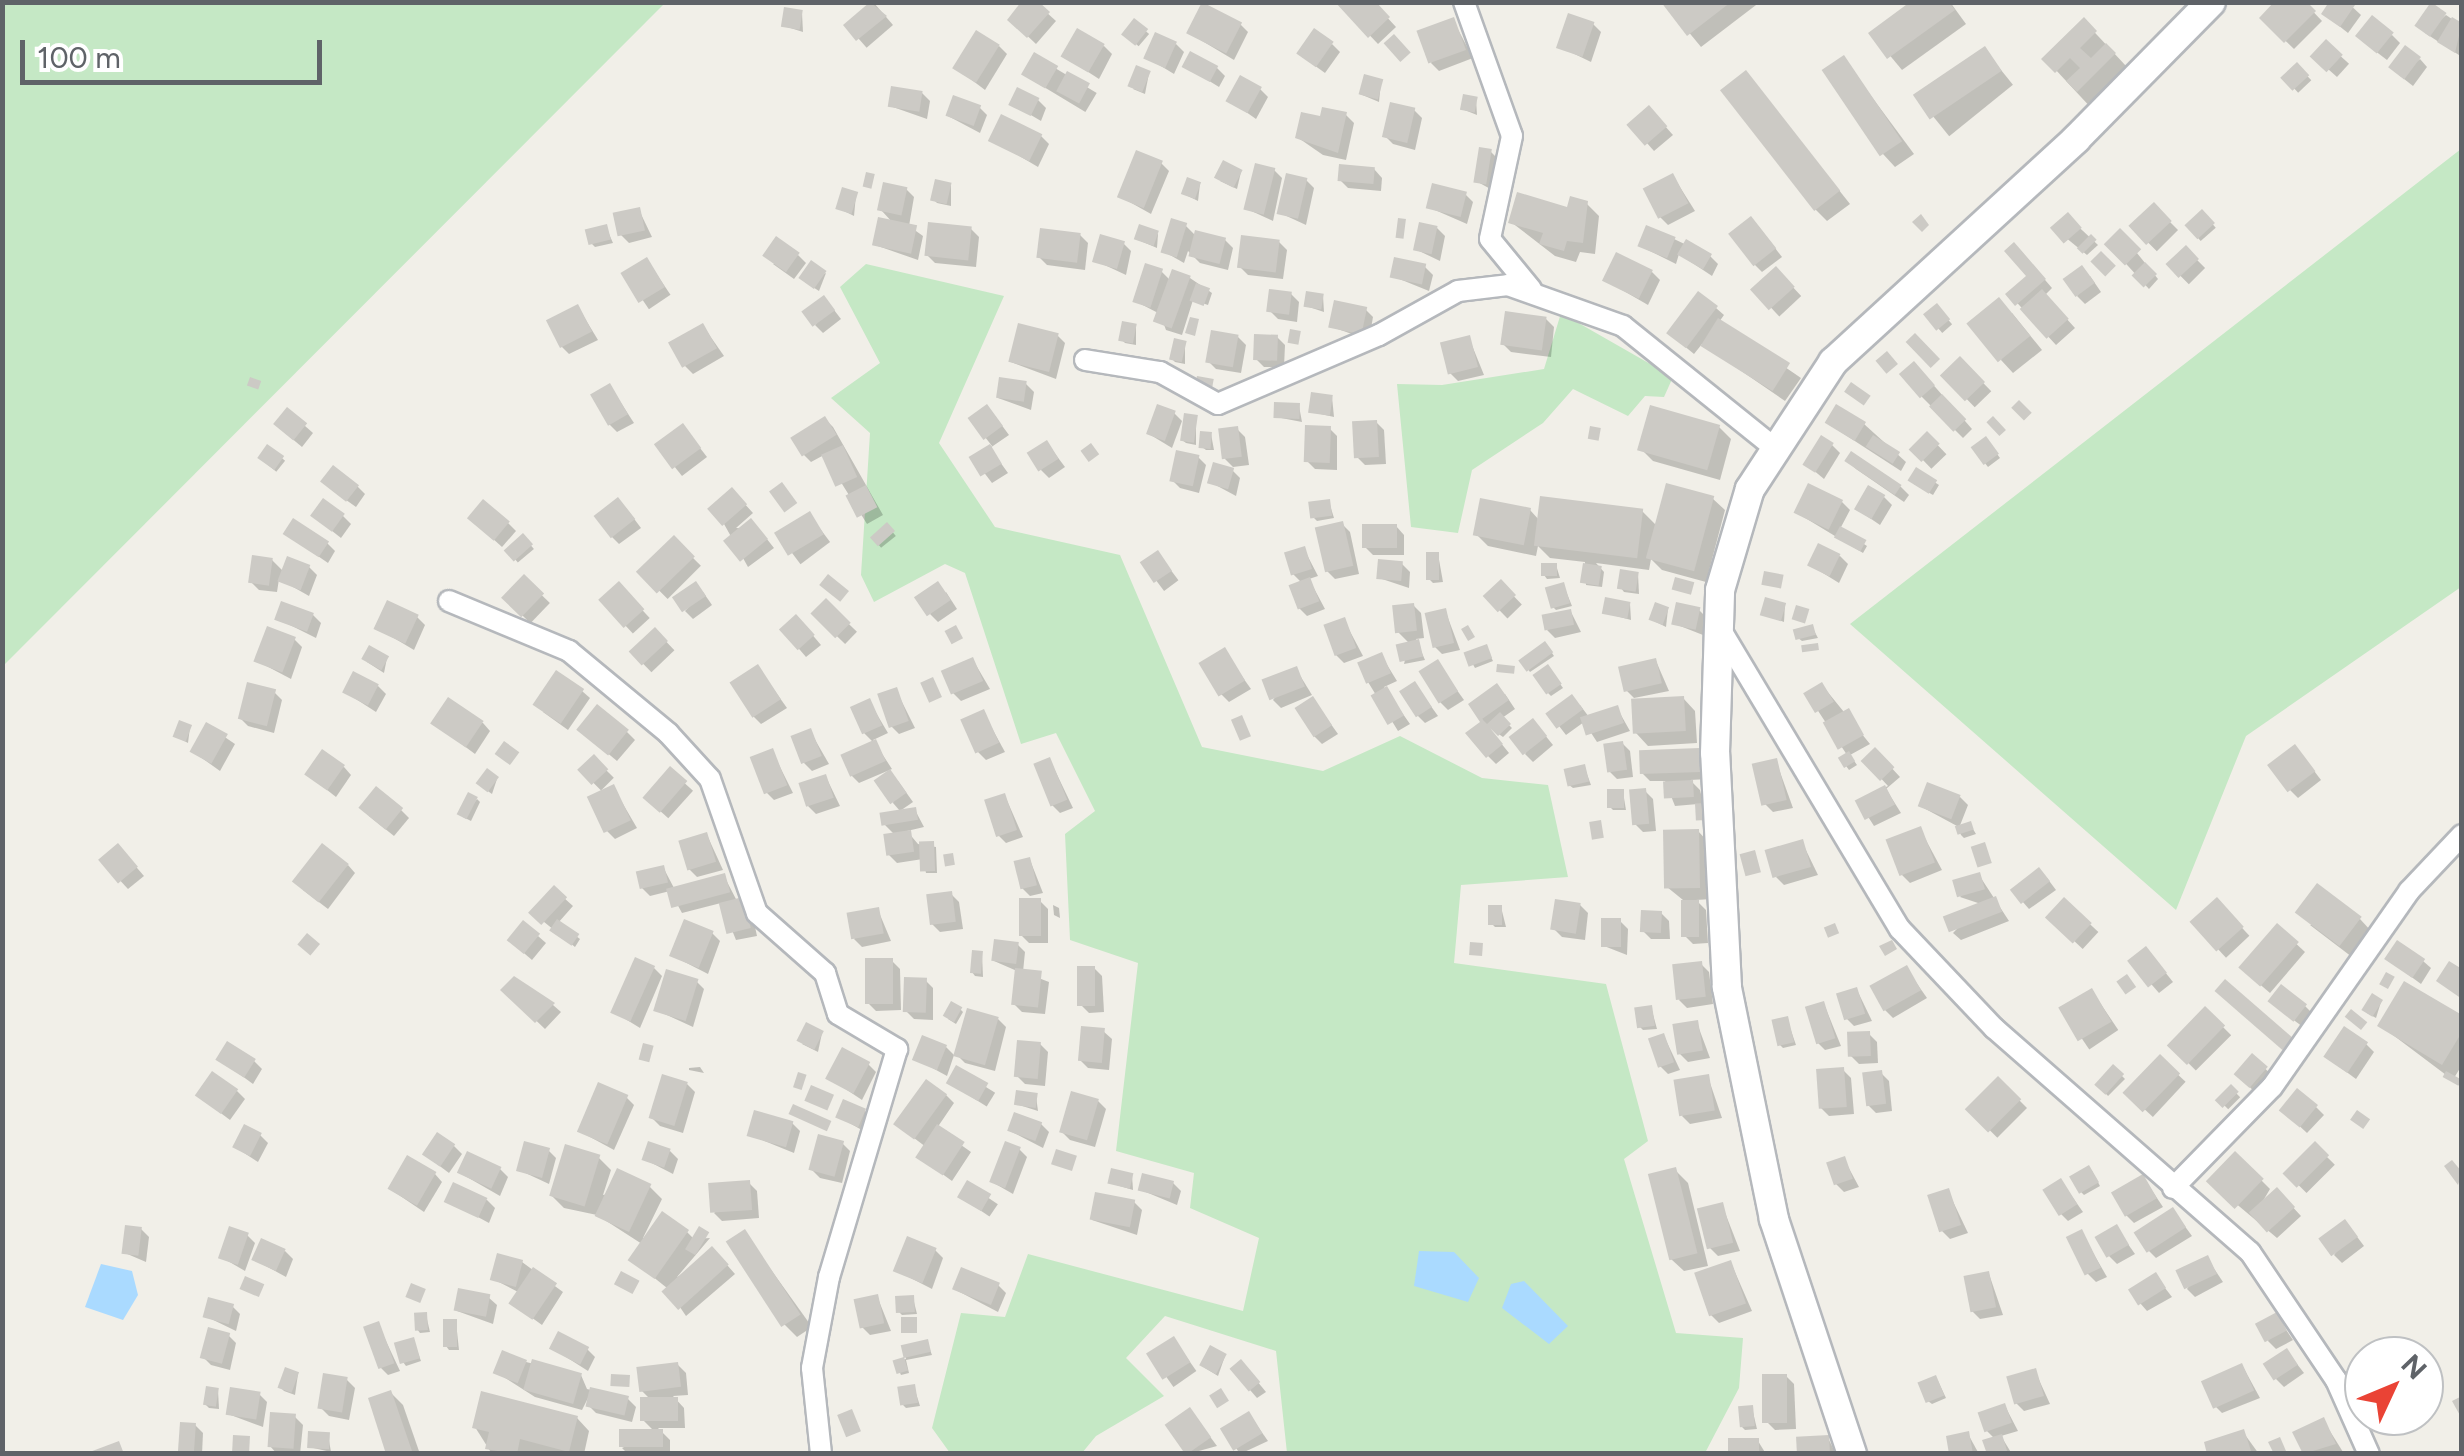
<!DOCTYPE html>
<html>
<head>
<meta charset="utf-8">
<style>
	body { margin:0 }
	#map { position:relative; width:2464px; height:1456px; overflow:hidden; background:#f1efe8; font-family:Figtree,sans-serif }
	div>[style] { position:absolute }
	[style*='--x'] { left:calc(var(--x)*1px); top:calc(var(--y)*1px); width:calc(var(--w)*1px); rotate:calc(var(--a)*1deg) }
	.green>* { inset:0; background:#c5e8c5 }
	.water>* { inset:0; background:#aadaff }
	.shadow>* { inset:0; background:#0003; transform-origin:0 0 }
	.building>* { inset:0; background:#cccac5; transform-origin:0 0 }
	.roads { filter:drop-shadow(2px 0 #b5b8bc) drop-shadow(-2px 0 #b5b8bc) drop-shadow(0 2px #b5b8bc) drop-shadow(0 -2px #b5b8bc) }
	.street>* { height:20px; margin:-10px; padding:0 10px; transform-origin:10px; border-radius:10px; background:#fff }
	.secondary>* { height:28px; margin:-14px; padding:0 14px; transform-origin:14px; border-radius:14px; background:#fff }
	span { translate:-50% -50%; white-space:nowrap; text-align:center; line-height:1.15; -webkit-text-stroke:9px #fff; paint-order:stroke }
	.frame { position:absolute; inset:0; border:5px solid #5f6368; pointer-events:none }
	.north { position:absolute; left:2344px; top:1336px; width:100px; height:100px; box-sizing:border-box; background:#fff; border:2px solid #bfc1c3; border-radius:50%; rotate:46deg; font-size:28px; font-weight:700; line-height:40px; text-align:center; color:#5f6368 }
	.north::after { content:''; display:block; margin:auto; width:35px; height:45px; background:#ea4335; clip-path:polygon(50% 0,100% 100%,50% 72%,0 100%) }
	.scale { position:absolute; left:20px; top:40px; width:302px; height:45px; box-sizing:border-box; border:5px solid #5f6368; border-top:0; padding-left:12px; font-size:30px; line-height:35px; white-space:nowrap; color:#5f6368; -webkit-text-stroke:8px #fff; paint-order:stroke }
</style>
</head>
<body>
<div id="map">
	<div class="green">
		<i style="clip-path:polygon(3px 3px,665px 3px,3px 666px)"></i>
		<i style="clip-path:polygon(2461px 149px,2461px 587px,2246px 736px,2176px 910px,1850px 624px)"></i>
		<i style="clip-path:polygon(866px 264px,1004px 296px,939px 443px,995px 527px,1120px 555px,1202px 747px,1323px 771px,1400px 736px,1482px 778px,1548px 785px,1568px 877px,1461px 885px,1454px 963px,1606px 984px,1648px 1141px,1624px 1159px,1676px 1333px,1743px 1338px,1739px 1388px,1705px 1453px,1287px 1453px,1276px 1351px,1165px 1316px,1126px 1358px,1164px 1396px,1096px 1436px,1082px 1453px,950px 1453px,932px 1428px,961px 1313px,1005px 1317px,1028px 1254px,1243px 1311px,1259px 1238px,1190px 1208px,1194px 1173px,1116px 1151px,1138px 963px,1070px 940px,1065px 834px,1095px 811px,1056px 733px,1021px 744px,965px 573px,945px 564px,874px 602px,861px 575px,870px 433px,831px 398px,880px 363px,840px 287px)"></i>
		<i style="clip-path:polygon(1561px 313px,1673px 377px,1664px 397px,1645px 396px,1628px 416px,1573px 389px,1543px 423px,1472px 470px,1458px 533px,1411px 527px,1397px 384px,1442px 385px,1544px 369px)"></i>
	</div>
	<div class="water">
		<i style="clip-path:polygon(1419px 1251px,1454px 1252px,1479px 1278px,1468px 1302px,1414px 1286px)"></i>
		<i style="clip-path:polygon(101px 1264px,132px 1271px,138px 1295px,123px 1320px,85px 1307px)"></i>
		<i style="clip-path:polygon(1524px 1281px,1568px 1326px,1549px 1344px,1502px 1308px,1511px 1284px)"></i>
	</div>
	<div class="shadow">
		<i style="clip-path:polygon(1035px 2px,1056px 21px,1036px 44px,1018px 27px)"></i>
		<i style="clip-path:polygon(1338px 2px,1373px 2px,1396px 27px,1378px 44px)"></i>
		<i style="clip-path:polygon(1664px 2px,1760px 2px,1701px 47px)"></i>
		<i style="clip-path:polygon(1915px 2px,1950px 2px,1966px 24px,1902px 70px,1872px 34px)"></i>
		<i style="clip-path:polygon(2304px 2px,2322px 21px,2294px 49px,2262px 18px)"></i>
		<i style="clip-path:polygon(2332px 2px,2347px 2px,2361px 15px,2348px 33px,2324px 14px)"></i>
		<i style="left:874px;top:3px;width:29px;height:35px;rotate:49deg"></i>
		<i style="clip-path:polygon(802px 13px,803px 32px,784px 26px)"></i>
		<i style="clip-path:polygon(2446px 15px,2462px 26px,2462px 57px,2425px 33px)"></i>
		<i style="clip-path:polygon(1453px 20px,1473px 58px,1439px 71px,1431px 63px)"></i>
		<i style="left:1134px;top:21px;width:20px;height:16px;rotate:41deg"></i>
		<i style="left:2084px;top:21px;width:63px;height:54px;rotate:47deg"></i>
		<i style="clip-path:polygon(1240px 24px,1248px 32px,1234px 60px,1189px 33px)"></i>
		<i style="clip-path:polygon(1593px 24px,1601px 32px,1591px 62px,1560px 47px)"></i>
		<i style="clip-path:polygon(2392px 35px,2400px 43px,2387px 60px,2366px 44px)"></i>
		<i style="left:2326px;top:43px;width:31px;height:18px;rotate:42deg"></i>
		<i style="clip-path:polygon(1176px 44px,1184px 52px,1174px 74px,1146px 57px)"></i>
		<i style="clip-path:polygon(1332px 44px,1340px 52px,1325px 73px,1307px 60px)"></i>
		<i style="clip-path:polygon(999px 46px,1007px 54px,985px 90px,956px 68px)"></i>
		<i style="clip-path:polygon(1104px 46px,1112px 54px,1099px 79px,1065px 57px)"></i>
		<i style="left:1984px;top:49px;width:46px;height:82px;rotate:51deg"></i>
		<i style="left:1035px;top:56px;width:72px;height:22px;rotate:31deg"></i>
		<i style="clip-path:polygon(1843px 58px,1914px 154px,1895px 167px,1883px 154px)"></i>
		<i style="clip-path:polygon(2420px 59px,2427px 67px,2413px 86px,2399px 75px)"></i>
		<i style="left:2297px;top:65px;width:21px;height:18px;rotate:47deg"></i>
		<i style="clip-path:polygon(1185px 66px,1217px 68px,1225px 76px,1219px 87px)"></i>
		<i style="clip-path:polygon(1149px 73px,1145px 94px,1133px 89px)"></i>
		<i style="clip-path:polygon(1746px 73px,1850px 204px,1827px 221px,1815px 209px)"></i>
		<i style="clip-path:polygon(1381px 82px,1379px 102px,1360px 94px)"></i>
		<i style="clip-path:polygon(1260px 89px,1268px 97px,1256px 119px,1229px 100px)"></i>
		<i style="clip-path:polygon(922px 93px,930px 101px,927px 119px,890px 106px)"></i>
		<i style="clip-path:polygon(1476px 99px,1477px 115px,1462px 109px)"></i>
		<i style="clip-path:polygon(1038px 100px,1046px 108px,1041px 121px,1012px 104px)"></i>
		<i style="clip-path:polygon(979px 107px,987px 115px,980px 133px,948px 116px)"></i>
		<i style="clip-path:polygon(1414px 110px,1422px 118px,1415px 150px,1393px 144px,1385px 136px)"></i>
		<i style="clip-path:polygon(1346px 115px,1354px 123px,1346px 160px,1323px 155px,1297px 137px,1322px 119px)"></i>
		<i style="clip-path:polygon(1656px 116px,1673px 135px,1654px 151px,1630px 124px)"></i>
		<i style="clip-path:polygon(1041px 136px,1049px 144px,1038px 167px,992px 140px)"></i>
		<i style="clip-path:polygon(1491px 152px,1499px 160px,1494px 191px,1476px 181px)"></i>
		<i style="clip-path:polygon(1161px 163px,1169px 171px,1151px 214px,1119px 196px)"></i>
		<i style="clip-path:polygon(1374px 169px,1382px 178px,1381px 191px,1348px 188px,1340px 180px)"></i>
		<i style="clip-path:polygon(1274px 170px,1282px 178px,1273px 221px,1247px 209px)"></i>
		<i style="clip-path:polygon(1241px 172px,1237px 189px,1220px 181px)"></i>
		<i style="clip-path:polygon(1673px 176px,1695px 211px,1668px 225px,1660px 217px)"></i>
		<i style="clip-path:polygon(1306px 180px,1314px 188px,1306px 225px,1280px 213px)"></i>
		<i style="clip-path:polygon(1200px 184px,1198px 201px,1184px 194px)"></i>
		<i style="clip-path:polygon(951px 185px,951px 206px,937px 203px,934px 200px)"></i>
		<i style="clip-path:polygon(906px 189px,914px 197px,909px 226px,923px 236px,918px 260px,875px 245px,893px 223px,881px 210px)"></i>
		<i style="clip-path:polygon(1465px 194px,1473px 202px,1467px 224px,1428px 207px)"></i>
		<i style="clip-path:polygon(856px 195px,854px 216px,838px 208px)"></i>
		<i style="clip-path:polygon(1586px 203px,1599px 216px,1595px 254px,1580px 252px,1576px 262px,1555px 256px,1511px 222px)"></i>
		<i style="left:2154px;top:206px;width:34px;height:30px;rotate:45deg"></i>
		<i style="clip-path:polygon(639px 210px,652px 237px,629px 243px,621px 235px)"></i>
		<i style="left:2202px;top:212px;width:21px;height:20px;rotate:49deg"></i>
		<i style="clip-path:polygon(2067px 216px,2098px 245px,2087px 255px,2054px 228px)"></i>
		<i style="clip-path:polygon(1185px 225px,1196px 236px,1225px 240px,1233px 248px,1228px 270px,1200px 263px,1188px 251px,1184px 263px,1163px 251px)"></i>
		<i style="clip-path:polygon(606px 227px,613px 243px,595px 247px,592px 244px)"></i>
		<i style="clip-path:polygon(1759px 227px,1782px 257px,1762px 272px,1754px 264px)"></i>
		<i style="clip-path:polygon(1437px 228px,1445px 236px,1440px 261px,1417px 250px)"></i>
		<i style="clip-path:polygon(971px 229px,979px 237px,976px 267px,935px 263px,927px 255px)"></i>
		<i style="clip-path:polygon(2120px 232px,2158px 279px,2149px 289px,2108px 244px)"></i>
		<i style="clip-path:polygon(1158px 234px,1157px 248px,1136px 239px)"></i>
		<i style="clip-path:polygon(1080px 235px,1088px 243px,1085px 270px,1047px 265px,1039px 257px)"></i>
		<i style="clip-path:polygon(1674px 239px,1710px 256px,1718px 264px,1712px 276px,1679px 254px,1676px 264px,1640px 246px)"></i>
		<i style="clip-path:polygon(1279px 242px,1287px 250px,1283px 279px,1248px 275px,1240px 267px)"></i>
		<i style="clip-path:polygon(1123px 243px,1131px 251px,1126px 275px,1096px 261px)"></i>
		<i style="left:2186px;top:249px;width:27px;height:23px;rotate:45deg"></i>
		<i style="clip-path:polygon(2022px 253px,2052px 288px,2045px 295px,2075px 328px,2056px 345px,2009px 294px,2029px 276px)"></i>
		<i style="clip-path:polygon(798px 255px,806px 263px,794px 279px,773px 264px)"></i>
		<i style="left:647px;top:260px;width:42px;height:26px;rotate:56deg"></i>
		<i style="clip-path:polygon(1425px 267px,1433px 275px,1429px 291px,1392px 276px)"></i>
		<i style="left:1776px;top:269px;width:37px;height:30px;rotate:47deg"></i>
		<i style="clip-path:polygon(1161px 271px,1171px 281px,1190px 278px,1212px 293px,1208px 305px,1193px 300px,1182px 335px,1166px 330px,1160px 314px,1135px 301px)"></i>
		<i style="clip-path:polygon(1652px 272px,1660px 280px,1648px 305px,1605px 280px)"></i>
		<i style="clip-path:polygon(826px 273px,819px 291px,805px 282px)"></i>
		<i style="clip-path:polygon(2090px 276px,2101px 292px,2085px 304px,2077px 296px)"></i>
		<i style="clip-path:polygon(1291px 294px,1299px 302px,1297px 322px,1278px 319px,1270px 311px)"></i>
		<i style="clip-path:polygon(1323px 296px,1324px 312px,1306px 306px)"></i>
		<i style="clip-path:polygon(831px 306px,841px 319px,823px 333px,815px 325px)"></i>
		<i style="clip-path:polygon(578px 307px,598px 340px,569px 354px,561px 346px)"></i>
		<i style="left:1937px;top:307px;width:23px;height:13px;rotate:49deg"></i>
		<i style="clip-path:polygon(1716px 308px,1724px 315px,1719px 322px,1801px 378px,1785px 401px,1702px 344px,1694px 354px,1677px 340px)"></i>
		<i style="clip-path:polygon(1365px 309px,1373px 317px,1369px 340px,1332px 327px)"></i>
		<i style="clip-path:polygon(2012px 313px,2042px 350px,2013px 373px,2001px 360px)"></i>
		<i style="clip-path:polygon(1546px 319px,1554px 327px,1551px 357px,1511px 352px,1503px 344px)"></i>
		<i style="clip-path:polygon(703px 326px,724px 356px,693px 374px,685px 366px)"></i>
		<i style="clip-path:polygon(1136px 326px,1136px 345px,1125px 343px,1122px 340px)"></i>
		<i style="clip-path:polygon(1057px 335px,1065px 343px,1056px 379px,1011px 362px)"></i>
		<i style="clip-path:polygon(1238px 337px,1246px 345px,1241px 373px,1216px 369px,1208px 361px)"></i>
		<i style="clip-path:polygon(1277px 337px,1285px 345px,1284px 367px,1264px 367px,1256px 359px)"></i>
		<i style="clip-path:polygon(1469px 338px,1484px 375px,1458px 381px,1450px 373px)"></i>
		<i style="clip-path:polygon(1185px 343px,1185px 364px,1175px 362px,1172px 359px)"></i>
		<i style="left:1960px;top:359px;width:45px;height:23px;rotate:46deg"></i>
		<i style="clip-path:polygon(1922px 372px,1972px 429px,1963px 438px,1922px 397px)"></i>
		<i style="clip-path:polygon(1026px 384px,1034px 392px,1031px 410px,998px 398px)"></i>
		<i style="clip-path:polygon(610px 386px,634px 423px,617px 432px,609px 424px)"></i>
		<i style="clip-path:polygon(1332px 397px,1334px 417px,1312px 412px)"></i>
		<i style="clip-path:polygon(1299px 406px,1302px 422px,1276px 417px)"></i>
		<i style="clip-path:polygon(287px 410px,313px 433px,302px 447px,284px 432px)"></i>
		<i style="clip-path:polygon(1174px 413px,1182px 421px,1172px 448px,1149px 434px)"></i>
		<i style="clip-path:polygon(995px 416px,1009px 435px,990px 448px,1008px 473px,992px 483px,973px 458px,992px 446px,971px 419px)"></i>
		<i style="clip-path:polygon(1196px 417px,1196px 445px,1186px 443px,1182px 440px)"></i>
		<i style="clip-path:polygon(825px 419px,833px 427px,883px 515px,867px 524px,824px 455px,811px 462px,803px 454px)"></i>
		<i style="clip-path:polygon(1376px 422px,1384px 430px,1386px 464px,1365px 465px,1357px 457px)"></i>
		<i style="clip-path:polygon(1827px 423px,1864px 424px,1906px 462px,1901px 471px)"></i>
		<i style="clip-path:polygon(1719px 427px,1731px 439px,1720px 480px,1653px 461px,1641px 449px)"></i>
		<i style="clip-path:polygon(1329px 428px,1337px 436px,1337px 470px,1315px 469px,1307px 461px)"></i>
		<i style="clip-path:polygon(1237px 429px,1245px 437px,1249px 465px,1233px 467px,1225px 459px)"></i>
		<i style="clip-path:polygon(1211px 434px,1214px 450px,1206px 450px,1202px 447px)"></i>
		<i style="left:1927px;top:434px;width:28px;height:21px;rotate:46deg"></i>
		<i style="clip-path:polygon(690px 435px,707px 457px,682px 476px,658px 446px)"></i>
		<i style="clip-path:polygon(1988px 442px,2000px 458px,1988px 467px,1973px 448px)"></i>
		<i style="clip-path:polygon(1047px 443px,1065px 467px,1049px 478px,1041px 470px)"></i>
		<i style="clip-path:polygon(1832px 445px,1840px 453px,1824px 479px,1806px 464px)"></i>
		<i style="left:268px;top:447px;width:22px;height:14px;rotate:39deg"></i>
		<i style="clip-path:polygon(1852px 455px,1901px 487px,1909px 495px,1904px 502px,1856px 469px,1848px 461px)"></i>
		<i style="clip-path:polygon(1198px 457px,1206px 465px,1199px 493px,1180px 488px,1172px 480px)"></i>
		<i style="clip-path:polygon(1232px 470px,1240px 478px,1236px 496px,1210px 482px)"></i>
		<i style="clip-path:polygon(1917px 471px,1939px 485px,1933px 495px,1914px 484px)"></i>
		<i style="clip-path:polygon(357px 486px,365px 494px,356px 507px,332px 490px)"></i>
		<i style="clip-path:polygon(732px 490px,753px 513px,736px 528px,759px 529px,774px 548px,748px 567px,724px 524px)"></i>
		<i style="clip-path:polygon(1884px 497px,1892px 505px,1880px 525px,1858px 510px)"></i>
		<i style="clip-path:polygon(1712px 498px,1725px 510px,1706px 582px,1662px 570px,1651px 559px,1649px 570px,1596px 563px,1604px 572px,1602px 587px,1586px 585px,1585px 562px,1550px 558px,1538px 546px,1536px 556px,1488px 546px,1476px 534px,1530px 510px,1540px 521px,1642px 511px,1657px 526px)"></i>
		<i style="clip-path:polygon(1329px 502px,1334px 518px,1317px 521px,1314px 518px)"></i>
		<i style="clip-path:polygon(1842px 502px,1850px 510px,1840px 529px,1867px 546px,1863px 553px,1797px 513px)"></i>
		<i style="clip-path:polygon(626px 508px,641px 528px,619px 544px,611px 536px)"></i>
		<i style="left:809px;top:514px;width:35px;height:37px;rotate:53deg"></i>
		<i style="clip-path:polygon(313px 516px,343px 516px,351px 524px,341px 538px)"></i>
		<i style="clip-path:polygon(470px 518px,508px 523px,516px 531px,502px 547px)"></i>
		<i style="clip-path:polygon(1342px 524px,1350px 532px,1359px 574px,1335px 579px,1327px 571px)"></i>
		<i style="left:887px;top:525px;width:14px;height:19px;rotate:51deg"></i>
		<i style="clip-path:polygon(1396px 526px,1404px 535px,1404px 555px,1373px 555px,1365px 547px)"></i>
		<i style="clip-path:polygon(286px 534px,327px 543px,335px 551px,328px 563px)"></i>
		<i style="left:523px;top:536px;width:17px;height:21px;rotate:50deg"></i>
		<i style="left:674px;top:539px;width:38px;height:47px;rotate:45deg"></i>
		<i style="clip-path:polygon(1304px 549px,1318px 576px,1309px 579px,1325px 609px,1307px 616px,1299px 608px,1302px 583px,1293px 574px)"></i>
		<i style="left:1158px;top:553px;width:34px;height:18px;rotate:53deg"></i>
		<i style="clip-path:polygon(1438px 554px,1443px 582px,1433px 583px,1429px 579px)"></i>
		<i style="clip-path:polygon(1840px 556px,1848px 564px,1839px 583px,1810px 565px)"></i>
		<i style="clip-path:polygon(272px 560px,284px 572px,309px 567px,317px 575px,309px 596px,279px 579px,277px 592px,259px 590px,251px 582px)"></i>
		<i style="clip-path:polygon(1402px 564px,1410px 572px,1409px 588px,1379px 578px)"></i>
		<i style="clip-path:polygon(1556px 565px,1560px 578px,1547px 579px,1544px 575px)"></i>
		<i style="clip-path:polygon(1638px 574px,1639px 594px,1624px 592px,1621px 588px)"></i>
		<i style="left:524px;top:578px;width:36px;height:28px;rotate:44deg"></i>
		<i style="left:1501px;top:583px;width:30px;height:20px;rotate:46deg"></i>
		<i style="clip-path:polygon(1563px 584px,1572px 606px,1556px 610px,1552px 606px)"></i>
		<i style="left:619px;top:585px;width:45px;height:23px;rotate:47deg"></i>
		<i style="clip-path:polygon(703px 592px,712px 605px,693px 619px,685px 611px)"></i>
		<i style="clip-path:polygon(946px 592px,957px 609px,938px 622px,930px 614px)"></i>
		<i style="left:826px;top:602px;width:43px;height:17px;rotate:44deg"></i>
		<i style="clip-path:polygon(1630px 604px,1631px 620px,1605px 613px)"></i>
		<i style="clip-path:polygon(1413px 605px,1421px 613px,1424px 638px,1416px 639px,1425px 660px,1404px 664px,1409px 643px,1398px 632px)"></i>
		<i style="clip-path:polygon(1785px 605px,1784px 622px,1762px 614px)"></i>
		<i style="clip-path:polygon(1668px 609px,1666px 627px,1652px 620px)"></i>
		<i style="clip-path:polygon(1698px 609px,1706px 617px,1703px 635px,1675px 624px)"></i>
		<i style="clip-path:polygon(1445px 610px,1460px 650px,1442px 654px,1434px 646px)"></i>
		<i style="clip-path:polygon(1571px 612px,1581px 632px,1555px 638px,1547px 630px)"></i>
		<i style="clip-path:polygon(313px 615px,321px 623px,316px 638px,278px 619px)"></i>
		<i style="clip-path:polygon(417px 617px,425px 625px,414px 650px,377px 628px)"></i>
		<i style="clip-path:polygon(1344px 620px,1363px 656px,1344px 663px,1336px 655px)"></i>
		<i style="clip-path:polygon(804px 625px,821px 645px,806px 657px,782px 629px)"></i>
		<i style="clip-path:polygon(1812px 627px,1818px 638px,1802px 641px,1798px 638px)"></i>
		<i style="left:655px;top:630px;width:28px;height:32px;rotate:46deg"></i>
		<i style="clip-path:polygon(294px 639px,302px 647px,291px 679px,257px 661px)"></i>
		<i style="clip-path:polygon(1486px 647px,1493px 661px,1475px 668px,1467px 654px)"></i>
		<i style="clip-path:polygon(1548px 647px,1554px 656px,1530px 672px,1521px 660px)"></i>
		<i style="clip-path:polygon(1224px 651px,1251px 689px,1229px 702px,1221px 694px)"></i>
		<i style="clip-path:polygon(1381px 655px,1397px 681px,1384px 687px,1410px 724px,1398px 731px,1368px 682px)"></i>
		<i style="clip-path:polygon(387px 658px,384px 673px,367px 662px)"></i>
		<i style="clip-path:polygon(973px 660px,990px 689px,961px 701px,953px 693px)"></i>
		<i style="clip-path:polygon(1656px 661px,1669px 691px,1634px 698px,1626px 690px)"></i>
		<i style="clip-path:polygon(1437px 662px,1464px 700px,1448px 710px,1440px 702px)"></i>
		<i style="clip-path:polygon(758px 667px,787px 708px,761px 724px,753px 716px)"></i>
		<i style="clip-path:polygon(1296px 669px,1312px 695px,1281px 708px,1273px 700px)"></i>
		<i style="clip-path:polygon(1551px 671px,1563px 688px,1551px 696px,1548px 693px)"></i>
		<i style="clip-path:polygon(1415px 684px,1438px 716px,1425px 723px,1417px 715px)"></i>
		<i style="clip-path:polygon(1822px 685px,1870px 744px,1850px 755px,1857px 765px,1849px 770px,1841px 759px,1847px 755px,1807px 694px)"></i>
		<i style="clip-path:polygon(378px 686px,386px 694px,376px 712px,345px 692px)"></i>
		<i style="clip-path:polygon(896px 690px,915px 728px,899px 734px,891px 726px)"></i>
		<i style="clip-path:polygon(582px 691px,590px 698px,568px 730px,543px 712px)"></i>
		<i style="clip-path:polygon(274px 692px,282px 700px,274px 733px,248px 726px,240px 718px)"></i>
		<i style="clip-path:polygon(1505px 694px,1515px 709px,1502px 718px,1512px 728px,1503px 737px,1487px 726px,1509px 753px,1496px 764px,1488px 756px,1484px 722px,1471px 705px)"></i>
		<i style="clip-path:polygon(1683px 698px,1695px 711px,1697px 743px,1648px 746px,1636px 733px)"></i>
		<i style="clip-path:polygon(1313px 699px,1338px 734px,1322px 744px,1314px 736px)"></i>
		<i style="clip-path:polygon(869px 701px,888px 733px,873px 740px,892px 769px,859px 783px,851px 775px,874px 743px,864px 733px)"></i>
		<i style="clip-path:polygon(1580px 705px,1589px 717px,1617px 708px,1630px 731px,1597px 742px,1584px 722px,1566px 735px,1549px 713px)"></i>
		<i style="clip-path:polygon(983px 712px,1005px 752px,986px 760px,978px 752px)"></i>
		<i style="clip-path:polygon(433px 723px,483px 723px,490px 731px,475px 754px)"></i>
		<i style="clip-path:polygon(207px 725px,235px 744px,220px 771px,192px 751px)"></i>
		<i style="clip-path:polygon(190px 727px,188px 743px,175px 736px)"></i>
		<i style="clip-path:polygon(1540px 729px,1553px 745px,1533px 762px,1525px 754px)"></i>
		<i style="clip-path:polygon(810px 731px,829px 764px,812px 771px,804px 763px)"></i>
		<i style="clip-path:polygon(627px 732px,635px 740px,617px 761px,587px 736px)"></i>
		<i style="clip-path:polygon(1622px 743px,1630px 751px,1633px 777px,1617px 779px,1609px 771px)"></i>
		<i style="clip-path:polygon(1875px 750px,1900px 777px,1886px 789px,1901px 813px,1874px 826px,1858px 801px,1888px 786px,1864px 760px)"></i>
		<i style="clip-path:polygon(772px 751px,793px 793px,774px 800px,766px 792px)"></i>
		<i style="clip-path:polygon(1699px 751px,1707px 759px,1708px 779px,1690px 780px,1700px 790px,1708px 822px,1698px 819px,1698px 804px,1675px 806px,1665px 781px,1650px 781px,1642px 773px)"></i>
		<i style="clip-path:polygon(2302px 755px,2321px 780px,2298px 798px,2290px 790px)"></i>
		<i style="left:594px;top:758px;width:28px;height:18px;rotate:45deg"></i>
		<i style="clip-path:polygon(1050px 760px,1073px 808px,1060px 813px,1052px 805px)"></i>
		<i style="clip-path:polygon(1776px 761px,1793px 808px,1773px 812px,1765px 804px)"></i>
		<i style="clip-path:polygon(1584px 766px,1591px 785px,1573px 788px,1569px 785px)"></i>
		<i style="clip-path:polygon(344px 767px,351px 775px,336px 797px,308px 775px)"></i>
		<i style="left:670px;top:770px;width:31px;height:37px;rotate:42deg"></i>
		<i style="clip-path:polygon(826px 777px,840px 806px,816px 814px,808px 806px)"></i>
		<i style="clip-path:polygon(497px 779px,492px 794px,482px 787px)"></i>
		<i style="clip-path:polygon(898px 781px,913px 802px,900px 811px,893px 803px)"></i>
		<i style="clip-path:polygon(613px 787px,637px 828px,615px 839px,607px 831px)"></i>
		<i style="clip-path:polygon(1645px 791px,1653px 799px,1656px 831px,1643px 832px,1635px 824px)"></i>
		<i style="clip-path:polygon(1623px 792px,1626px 810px,1613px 810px,1610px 807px)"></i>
		<i style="clip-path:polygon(1005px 796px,1023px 837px,1006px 843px,998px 835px)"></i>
		<i style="clip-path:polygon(1960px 797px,1968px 805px,1959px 828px,1970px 824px,1976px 834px,1964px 838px,1961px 835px,1957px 826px,1920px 806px)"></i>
		<i style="clip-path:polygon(477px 799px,480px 802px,471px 821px,463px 817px)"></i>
		<i style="clip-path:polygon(401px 810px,409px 818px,394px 836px,369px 816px)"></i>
		<i style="clip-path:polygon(915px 810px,924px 827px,907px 831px,918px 844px,936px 847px,937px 873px,926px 873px,923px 859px,897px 863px,889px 855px,895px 835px,885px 825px)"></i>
		<i style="clip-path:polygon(1920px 829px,1942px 870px,1910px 883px,1902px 875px)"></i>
		<i style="clip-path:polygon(1698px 831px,1710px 844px,1712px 899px,1696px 900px,1706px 910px,1708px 943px,1693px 944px,1685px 936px,1683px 900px,1667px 887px)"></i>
		<i style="clip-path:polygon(707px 835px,723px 870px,697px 877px,689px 869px)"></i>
		<i style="clip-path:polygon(1802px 842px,1818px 875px,1784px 885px,1776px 877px)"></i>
		<i style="clip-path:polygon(125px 854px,144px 876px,128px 889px,101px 860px)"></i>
		<i style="clip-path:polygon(1030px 860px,1043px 893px,1030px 896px,1022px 888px)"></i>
		<i style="clip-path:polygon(348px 865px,355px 873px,328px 909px,303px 890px)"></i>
		<i style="clip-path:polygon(663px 867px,674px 888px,724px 876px,737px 901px,751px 908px,757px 936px,736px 940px,721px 903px,682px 913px,670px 891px,650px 896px,642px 888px)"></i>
		<i style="clip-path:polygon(1979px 875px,2009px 921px,1961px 940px,1953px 933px,1981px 904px,1960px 897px)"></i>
		<i style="clip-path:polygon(2047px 878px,2056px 890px,2029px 909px,2022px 901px)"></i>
		<i style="clip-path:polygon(554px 889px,573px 906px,558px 923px,580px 939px,575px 947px,533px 913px)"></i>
		<i style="clip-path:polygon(951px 894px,959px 902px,963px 929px,940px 932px,932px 924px)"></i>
		<i style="left:2064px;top:900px;width:47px;height:23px;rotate:43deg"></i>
		<i style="left:2216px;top:900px;width:49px;height:32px;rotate:47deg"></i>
		<i style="clip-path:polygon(1040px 901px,1048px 909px,1048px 943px,1029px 943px,1021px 935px)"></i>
		<i style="clip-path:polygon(1053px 905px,1059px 908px,1060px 918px,1054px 915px)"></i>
		<i style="clip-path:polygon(1580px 905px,1588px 913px,1585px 940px,1562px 937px,1554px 929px)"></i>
		<i style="clip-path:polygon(1501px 907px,1506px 927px,1495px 927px,1492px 924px)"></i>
		<i style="clip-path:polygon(878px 910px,891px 941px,862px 947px,854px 939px)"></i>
		<i style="clip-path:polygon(1661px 913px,1669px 921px,1670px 939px,1651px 939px,1643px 931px)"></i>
		<i style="clip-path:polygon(2360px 919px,2372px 932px,2352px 957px,2310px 925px)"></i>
		<i style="clip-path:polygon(1620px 921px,1628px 929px,1627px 955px,1604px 946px)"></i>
		<i style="clip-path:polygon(2277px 926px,2305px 952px,2270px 993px,2249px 975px)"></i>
		<i style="clip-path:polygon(712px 933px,720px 941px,708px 974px,673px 956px)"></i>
		<i style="clip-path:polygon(538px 936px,546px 943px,532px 960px,518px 948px)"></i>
		<i style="clip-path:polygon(1017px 944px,1025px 952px,1023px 972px,1049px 982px,1045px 1014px,1022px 1012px,1014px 1004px,1017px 971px,994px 961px)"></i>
		<i style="clip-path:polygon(982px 954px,983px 977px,975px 976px,972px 972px)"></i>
		<i style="clip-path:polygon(2153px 957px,2173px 982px,2159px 993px,2131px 961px)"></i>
		<i style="clip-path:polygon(2387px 959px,2423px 961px,2431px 968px,2421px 984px)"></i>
		<i style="clip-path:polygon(892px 961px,900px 969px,901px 1010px,876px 1011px,868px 1003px)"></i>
		<i style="clip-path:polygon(1701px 964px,1709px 972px,1713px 1004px,1687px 1008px,1679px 1000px)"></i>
		<i style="clip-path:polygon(654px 968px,662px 976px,640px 1028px,614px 1012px)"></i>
		<i style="clip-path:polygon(1094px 968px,1102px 976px,1104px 1012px,1089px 1013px,1081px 1005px)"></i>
		<i style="clip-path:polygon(1906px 968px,1927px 998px,1893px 1018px,1885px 1010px)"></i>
		<i style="clip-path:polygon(925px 980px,933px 988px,933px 1020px,914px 1019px,906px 1011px)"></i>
		<i style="clip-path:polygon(696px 981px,704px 989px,693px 1027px,656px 1010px)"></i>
		<i style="clip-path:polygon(504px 990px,553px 1005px,561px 1012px,545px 1029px)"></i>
		<i style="clip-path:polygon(1857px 990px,1872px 1021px,1854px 1026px,1846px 1018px)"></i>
		<i style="left:2092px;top:991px;width:47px;height:35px;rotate:56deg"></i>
		<i style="clip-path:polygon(2381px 1002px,2376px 1018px,2367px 1013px)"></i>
		<i style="clip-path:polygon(1824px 1004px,1841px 1046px,1825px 1050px,1817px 1042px)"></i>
		<i style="clip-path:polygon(2305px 1006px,2313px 1014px,2303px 1027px,2279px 1009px)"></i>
		<i style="clip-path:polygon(1651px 1007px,1657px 1029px,1643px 1030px,1640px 1027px)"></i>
		<i style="clip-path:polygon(960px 1009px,963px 1012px,956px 1024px,948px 1019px)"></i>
		<i style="left:2205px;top:1009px;width:37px;height:50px;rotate:45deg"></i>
		<i style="clip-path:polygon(2462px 1018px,2462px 1065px,2454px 1078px,2462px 1087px,2381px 1026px)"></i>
		<i style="clip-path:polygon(998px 1019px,1006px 1027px,995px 1071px,965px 1063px,957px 1055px)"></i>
		<i style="clip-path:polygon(1787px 1019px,1796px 1045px,1783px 1048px,1780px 1045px)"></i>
		<i style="clip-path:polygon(1697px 1023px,1710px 1058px,1688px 1062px,1680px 1054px)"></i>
		<i style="clip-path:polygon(1103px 1031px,1112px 1039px,1109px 1070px,1088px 1068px,1080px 1060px)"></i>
		<i style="clip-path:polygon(822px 1033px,818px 1052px,802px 1044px)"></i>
		<i style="clip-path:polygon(1869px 1034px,1877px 1042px,1878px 1063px,1859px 1064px,1851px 1056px)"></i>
		<i style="clip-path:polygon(1664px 1036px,1680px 1070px,1668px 1074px,1660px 1066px)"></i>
		<i style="clip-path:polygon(1040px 1044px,1048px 1052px,1045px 1086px,1025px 1084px,1017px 1076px)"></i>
		<i style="clip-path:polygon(2366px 1044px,2374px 1052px,2356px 1079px,2326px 1057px)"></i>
		<i style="clip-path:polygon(946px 1047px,954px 1055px,947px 1076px,916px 1059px)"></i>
		<i style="left:2252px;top:1056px;width:30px;height:24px;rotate:44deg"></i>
		<i style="left:2160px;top:1058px;width:35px;height:48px;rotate:43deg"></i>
		<i style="clip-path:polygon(219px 1059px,254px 1061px,262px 1069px,253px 1084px)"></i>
		<i style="clip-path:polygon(868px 1064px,876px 1072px,862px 1100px,829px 1078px)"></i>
		<i style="clip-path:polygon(700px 1067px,704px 1073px,689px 1070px,689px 1068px)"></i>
		<i style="left:2113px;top:1067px;width:17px;height:24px;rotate:45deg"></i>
		<i style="left:957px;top:1069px;width:45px;height:16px;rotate:32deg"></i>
		<i style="clip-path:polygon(1843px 1070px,1851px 1078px,1854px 1114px,1829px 1116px,1821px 1108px)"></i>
		<i style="clip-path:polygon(1881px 1073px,1889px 1081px,1892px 1111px,1876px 1113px,1868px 1105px)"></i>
		<i style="clip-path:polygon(1708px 1077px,1722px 1118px,1690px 1124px,1682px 1116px)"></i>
		<i style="left:1998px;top:1079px;width:41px;height:42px;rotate:45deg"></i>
		<i style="clip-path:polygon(687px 1084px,695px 1092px,683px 1133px,660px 1126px,652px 1118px)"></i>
		<i style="left:2231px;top:1088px;width:13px;height:17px;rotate:45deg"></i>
		<i style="clip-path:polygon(237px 1091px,245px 1099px,230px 1120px,198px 1096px)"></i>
		<i style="clip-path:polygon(946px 1095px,954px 1103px,937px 1128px,971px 1152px,952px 1181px,919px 1157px,926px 1147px,898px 1126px)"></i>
		<i style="clip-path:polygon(1036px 1096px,1038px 1111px,1016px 1104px)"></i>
		<i style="clip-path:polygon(626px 1097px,634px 1105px,614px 1150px,579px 1131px)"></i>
		<i style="clip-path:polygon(1098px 1101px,1106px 1109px,1095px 1147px,1070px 1140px,1062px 1132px)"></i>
		<i style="clip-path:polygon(2316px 1107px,2324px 1115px,2307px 1133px,2281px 1109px)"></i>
		<i style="clip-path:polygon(865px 1111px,873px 1119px,867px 1133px,839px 1117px)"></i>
		<i style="clip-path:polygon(792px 1123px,800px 1131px,794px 1153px,750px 1135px)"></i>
		<i style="clip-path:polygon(1041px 1124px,1049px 1132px,1043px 1148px,1010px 1131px)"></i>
		<i style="clip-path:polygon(260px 1135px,268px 1143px,258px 1162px,235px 1147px)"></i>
		<i style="clip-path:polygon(842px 1143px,850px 1151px,842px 1183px,820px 1178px,812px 1170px)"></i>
		<i style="left:2315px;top:1145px;width:28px;height:40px;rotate:45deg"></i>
		<i style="clip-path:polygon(454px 1146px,462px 1154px,449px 1173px,425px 1155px)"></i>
		<i style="clip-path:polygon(1019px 1149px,1027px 1157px,1013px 1194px,992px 1182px)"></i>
		<i style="clip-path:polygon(548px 1150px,556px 1158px,549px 1184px,519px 1170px)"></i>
		<i style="clip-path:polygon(670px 1151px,678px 1159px,673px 1174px,644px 1159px)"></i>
		<i style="clip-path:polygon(2235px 1154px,2270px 1189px,2260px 1206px,2277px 1190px,2301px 1216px,2277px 1238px,2209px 1181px)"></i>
		<i style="clip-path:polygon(598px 1157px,611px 1170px,603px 1195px,649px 1186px,662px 1199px,643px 1238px,687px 1232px,694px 1239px,710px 1238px,677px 1277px,720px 1257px,735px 1274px,686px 1316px,667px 1288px,632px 1260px,642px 1244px,597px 1215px,564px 1208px,552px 1196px)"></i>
		<i style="clip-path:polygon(1844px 1159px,1859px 1187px,1844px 1192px,1836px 1184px)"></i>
		<i style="clip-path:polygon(500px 1169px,508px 1177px,500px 1196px,460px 1173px)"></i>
		<i style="clip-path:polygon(1675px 1170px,1688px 1183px,1708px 1266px,1684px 1271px,1671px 1259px)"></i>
		<i style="clip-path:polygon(2092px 1171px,2100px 1186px,2084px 1195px,2081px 1192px)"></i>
		<i style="clip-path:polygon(435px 1174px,442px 1182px,424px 1212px,390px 1189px)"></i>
		<i style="clip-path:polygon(1132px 1175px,1133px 1190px,1110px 1183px)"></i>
		<i style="clip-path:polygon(2143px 1177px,2163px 1207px,2134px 1223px,2126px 1215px)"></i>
		<i style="clip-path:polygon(2061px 1181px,2083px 1212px,2068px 1221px,2060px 1213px)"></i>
		<i style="clip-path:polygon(749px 1183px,757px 1191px,759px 1218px,722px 1221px,714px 1213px)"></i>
		<i style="clip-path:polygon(1173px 1183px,1181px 1191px,1177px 1205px,1141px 1190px)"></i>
		<i style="left:968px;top:1184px;width:36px;height:15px;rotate:34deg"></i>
		<i style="clip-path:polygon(1948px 1191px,1968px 1233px,1950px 1239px,1942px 1231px)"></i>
		<i style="clip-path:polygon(487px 1200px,495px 1208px,489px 1223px,448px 1201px)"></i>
		<i style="clip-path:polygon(1134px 1202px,1142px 1210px,1137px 1235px,1092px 1220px)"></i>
		<i style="clip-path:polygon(1722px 1205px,1740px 1251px,1718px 1256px,1710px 1248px)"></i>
		<i style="clip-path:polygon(2173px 1210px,2192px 1236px,2156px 1258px,2148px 1250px)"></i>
		<i style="clip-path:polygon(2116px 1227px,2135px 1254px,2117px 1264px,2109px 1256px)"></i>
		<i style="clip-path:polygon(141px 1229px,149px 1237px,146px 1262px,125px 1253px)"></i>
		<i style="clip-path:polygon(2352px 1230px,2364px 1246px,2342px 1263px,2334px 1255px)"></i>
		<i style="clip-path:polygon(744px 1232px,812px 1327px,797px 1337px,784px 1324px)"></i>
		<i style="clip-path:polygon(2081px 1232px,2107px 1277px,2096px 1282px,2088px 1274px)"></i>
		<i style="clip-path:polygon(247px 1235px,255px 1243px,245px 1271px,221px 1257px)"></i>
		<i style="clip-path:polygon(935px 1250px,943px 1258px,932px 1289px,897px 1271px)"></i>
		<i style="clip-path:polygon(285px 1251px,293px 1259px,286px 1277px,255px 1260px)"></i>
		<i style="clip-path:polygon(2207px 1258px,2223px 1282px,2195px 1297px,2187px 1289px)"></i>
		<i style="clip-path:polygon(522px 1262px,563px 1292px,542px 1325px,513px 1304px,520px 1293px,493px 1279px)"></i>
		<i style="clip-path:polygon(1731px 1263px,1752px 1311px,1719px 1323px,1711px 1315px)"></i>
		<i style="clip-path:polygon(1989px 1274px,2003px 1315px,1980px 1319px,1972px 1311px)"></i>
		<i style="clip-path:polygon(2155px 1275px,2172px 1297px,2147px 1311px,2140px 1303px)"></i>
		<i style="clip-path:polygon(998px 1285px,1006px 1293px,998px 1312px,954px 1289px)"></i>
		<i style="clip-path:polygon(877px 1296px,891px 1331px,870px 1335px,862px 1327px)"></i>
		<i style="clip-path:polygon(488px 1297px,497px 1305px,493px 1324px,457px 1311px)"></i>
		<i style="clip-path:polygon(913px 1298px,917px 1314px,902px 1315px,898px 1311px)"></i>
		<i style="clip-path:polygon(232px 1306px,240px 1314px,236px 1331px,205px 1316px)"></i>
		<i style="clip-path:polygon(426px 1315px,430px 1332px,420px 1333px,417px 1329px)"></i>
		<i style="clip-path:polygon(2276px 1315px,2293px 1340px,2276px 1349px,2268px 1341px)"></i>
		<i style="clip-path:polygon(456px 1322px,459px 1350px,449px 1350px,446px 1346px)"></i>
		<i style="clip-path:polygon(378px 1324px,400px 1371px,388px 1375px,380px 1367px)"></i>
		<i style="clip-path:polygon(228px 1335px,236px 1343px,230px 1370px,211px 1365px,203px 1357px)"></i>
		<i style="left:1174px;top:1339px;width:39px;height:28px;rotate:55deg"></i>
		<i style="clip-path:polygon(413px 1340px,421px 1361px,406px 1366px,403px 1362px)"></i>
		<i style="clip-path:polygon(927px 1342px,932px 1355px,906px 1360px,909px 1373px,901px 1375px,895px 1362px,906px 1359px,903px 1346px)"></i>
		<i style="clip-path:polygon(552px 1348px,587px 1349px,595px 1357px,588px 1371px)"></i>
		<i style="clip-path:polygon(2287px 1351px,2304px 1373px,2284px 1387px,2276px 1379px)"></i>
		<i style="clip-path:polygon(1225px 1356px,1218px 1376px,1205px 1368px)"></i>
		<i style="clip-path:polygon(526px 1362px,581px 1375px,587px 1389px,628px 1399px,636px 1407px,632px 1422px,596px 1413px,588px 1405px,592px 1390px,582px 1410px,535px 1397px,496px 1372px)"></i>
		<i style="clip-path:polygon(678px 1365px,686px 1373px,688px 1395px,673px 1396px,684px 1408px,685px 1428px,658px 1428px,670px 1440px,670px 1454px,628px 1454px,622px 1448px,655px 1432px,643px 1420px,650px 1399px,640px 1389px)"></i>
		<i style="clip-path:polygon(2242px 1365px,2260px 1398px,2222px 1413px,2214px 1405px)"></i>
		<i style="clip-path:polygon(1248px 1370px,1266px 1392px,1257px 1398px,1250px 1390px)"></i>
		<i style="clip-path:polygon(2035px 1371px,2050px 1404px,2024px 1411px,2016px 1403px)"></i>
		<i style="clip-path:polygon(298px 1374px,295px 1395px,284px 1391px,281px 1388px)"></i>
		<i style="clip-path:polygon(1786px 1376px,1794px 1384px,1796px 1429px,1775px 1430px,1767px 1422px)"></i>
		<i style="clip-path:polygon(347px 1380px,355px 1388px,349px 1420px,329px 1416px,321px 1408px)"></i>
		<i style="clip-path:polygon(1938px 1381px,1946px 1398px,1932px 1404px,1928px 1401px)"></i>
		<i style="clip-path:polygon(914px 1387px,920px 1406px,906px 1408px,903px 1405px)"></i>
		<i style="clip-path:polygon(218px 1390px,219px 1409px,209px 1408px,205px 1404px)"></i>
		<i style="clip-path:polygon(391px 1393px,403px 1405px,420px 1454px,389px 1454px)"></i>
		<i style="clip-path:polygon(259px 1394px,267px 1402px,263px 1427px,228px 1414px)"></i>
		<i style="clip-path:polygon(2005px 1406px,2018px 1431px,2001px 1436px,2012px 1454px,1989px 1454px,1995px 1439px,1986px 1430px)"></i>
		<i style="clip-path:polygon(1752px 1408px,1757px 1429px,1745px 1430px,1742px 1427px)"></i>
		<i style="clip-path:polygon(1249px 1414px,1268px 1441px,1240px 1454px,1223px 1428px)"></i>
		<i style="clip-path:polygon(295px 1417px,303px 1425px,300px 1454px,277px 1454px,270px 1446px)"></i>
		<i style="clip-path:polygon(577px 1418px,589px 1431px,584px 1454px,492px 1454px,475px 1427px)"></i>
		<i style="clip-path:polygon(1197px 1419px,1217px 1446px,1188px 1454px,1168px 1426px)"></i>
		<i style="clip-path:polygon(2323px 1420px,2343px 1452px,2305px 1454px,2296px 1433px)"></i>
		<i style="clip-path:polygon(195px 1425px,203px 1433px,202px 1454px,185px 1454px)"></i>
		<i style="clip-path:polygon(2243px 1432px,2259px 1454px,2210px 1454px)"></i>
		<i style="clip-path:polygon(1968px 1434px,1979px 1454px,1952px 1454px)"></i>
		<i style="clip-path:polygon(328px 1435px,331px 1452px,309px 1447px)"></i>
		<i style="clip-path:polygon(1828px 1438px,1836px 1454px,1799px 1454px)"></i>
		<i style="clip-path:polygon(1758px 1441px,1766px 1454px,1731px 1454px)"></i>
	</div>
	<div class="building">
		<i style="clip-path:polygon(870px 2px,887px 16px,856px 41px,843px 25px)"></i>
		<i style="clip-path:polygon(1021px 2px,1039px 2px,1050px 12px,1027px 38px,1007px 20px)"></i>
		<i style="left:1202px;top:2px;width:45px;height:35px;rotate:27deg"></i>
		<i style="clip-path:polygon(1335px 2px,1376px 2px,1390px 17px,1368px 38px)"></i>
		<i style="clip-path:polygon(1661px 2px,1731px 2px,1687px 36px)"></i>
		<i style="clip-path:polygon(1910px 2px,1949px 2px,1955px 10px,1887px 59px,1868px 33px)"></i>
		<i style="clip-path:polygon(2274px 2px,2307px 2px,2316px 11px,2284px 43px,2259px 18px)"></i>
		<i style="clip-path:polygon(2329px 2px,2355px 5px,2340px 27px,2321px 14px)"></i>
		<i style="left:2431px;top:2px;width:19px;height:29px;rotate:35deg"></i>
		<i style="left:784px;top:7px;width:19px;height:20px;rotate:9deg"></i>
		<i style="left:1568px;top:13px;width:28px;height:37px;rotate:19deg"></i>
		<i style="left:2372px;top:15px;width:28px;height:27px;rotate:39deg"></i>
		<i style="left:1454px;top:17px;width:35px;height:40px;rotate:70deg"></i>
		<i style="clip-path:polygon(2084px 17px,2097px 31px,2080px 48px,2091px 58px,2106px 43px,2116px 53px,2077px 92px,2066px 81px,2080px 68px,2070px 58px,2055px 73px,2041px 59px)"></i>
		<i style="clip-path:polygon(2452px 17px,2462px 23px,2455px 53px,2437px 42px)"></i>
		<i style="left:1134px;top:18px;width:18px;height:21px;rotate:38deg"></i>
		<i style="left:1077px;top:28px;width:32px;height:33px;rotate:30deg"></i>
		<i style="left:1314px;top:28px;width:24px;height:31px;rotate:35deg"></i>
		<i style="left:976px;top:30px;width:28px;height:45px;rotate:32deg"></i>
		<i style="left:1155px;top:32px;width:24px;height:29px;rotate:24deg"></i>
		<i style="left:1394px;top:34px;width:25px;height:14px;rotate:48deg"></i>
		<i style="left:2326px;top:39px;width:23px;height:24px;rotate:43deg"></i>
		<i style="left:2405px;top:45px;width:20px;height:28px;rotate:37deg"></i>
		<i style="left:1985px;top:46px;width:30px;height:87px;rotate:56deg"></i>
		<i style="left:1190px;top:51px;width:32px;height:18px;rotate:28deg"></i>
		<i style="left:1034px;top:52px;width:28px;height:26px;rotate:30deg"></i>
		<i style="left:1844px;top:55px;width:104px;height:27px;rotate:56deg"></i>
		<i style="left:2297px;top:62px;width:18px;height:23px;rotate:47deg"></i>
		<i style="left:1136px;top:65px;width:16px;height:23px;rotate:22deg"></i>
		<i style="left:1746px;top:70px;width:153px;height:33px;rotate:52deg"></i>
		<i style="left:1067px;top:71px;width:26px;height:23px;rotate:28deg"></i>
		<i style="left:1364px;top:74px;width:20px;height:21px;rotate:15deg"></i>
		<i style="left:1240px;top:75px;width:25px;height:30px;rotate:29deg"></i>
		<i style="left:891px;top:86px;width:32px;height:21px;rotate:9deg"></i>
		<i style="left:1017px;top:87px;width:25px;height:20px;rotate:26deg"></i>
		<i style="left:1463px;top:94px;width:15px;height:16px;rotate:11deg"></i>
		<i style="left:953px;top:95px;width:30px;height:22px;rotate:20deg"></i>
		<i style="left:1390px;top:102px;width:26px;height:36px;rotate:13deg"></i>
		<i style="left:1649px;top:105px;width:28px;height:30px;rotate:49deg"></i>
		<i style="clip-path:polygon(1322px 107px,1347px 112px,1338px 153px,1295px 138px,1301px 112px,1320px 116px)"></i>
		<i style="left:1001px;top:114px;width:46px;height:30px;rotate:26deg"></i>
		<i style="left:1479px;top:147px;width:13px;height:36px;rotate:9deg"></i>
		<i style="left:1136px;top:150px;width:29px;height:51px;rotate:22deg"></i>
		<i style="left:1223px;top:160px;width:22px;height:20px;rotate:27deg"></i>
		<i style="left:1255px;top:163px;width:21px;height:48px;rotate:14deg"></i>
		<i style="left:1339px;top:164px;width:36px;height:17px;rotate:5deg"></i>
		<i style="left:866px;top:172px;width:9px;height:15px;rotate:13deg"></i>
		<i style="left:1286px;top:173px;width:22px;height:42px;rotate:13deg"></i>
		<i style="left:1673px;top:173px;width:34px;height:34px;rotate:63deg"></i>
		<i style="left:1187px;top:177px;width:15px;height:18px;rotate:20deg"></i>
		<i style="left:935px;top:179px;width:17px;height:22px;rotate:13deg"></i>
		<i style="left:883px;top:182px;width:25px;height:29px;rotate:12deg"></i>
		<i style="left:1432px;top:183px;width:36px;height:26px;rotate:14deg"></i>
		<i style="left:842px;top:187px;width:17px;height:23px;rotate:17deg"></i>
		<i style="clip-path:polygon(1517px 192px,1567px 207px,1570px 196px,1588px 201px,1583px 243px,1567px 241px,1564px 251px,1539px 244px,1543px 233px,1508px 223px)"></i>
		<i style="left:2154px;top:202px;width:26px;height:35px;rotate:47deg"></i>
		<i style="left:640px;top:207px;width:24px;height:28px;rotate:78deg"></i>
		<i style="left:2202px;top:209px;width:19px;height:24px;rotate:47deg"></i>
		<i style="left:2068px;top:212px;width:21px;height:24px;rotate:49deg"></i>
		<i style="clip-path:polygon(1921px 214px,1929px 225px,1922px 232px,1912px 222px)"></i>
		<i style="left:1751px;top:216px;width:41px;height:29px;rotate:52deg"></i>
		<i style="left:878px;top:217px;width:40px;height:29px;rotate:12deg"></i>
		<i style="left:1171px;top:218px;width:17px;height:36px;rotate:17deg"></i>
		<i style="left:1398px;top:218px;width:8px;height:20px;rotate:7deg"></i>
		<i style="left:928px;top:222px;width:44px;height:34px;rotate:6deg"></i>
		<i style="left:1419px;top:222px;width:19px;height:29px;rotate:12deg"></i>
		<i style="left:607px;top:224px;width:16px;height:23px;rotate:76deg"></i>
		<i style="left:1139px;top:224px;width:21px;height:16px;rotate:19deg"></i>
		<i style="left:1646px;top:225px;width:32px;height:23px;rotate:22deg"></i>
		<i style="left:1040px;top:228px;width:41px;height:30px;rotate:7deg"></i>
		<i style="left:2120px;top:228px;width:30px;height:23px;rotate:45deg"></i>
		<i style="left:1195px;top:230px;width:32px;height:27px;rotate:14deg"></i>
		<i style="left:1100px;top:234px;width:26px;height:29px;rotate:16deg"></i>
		<i style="left:2091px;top:234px;width:8px;height:20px;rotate:45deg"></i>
		<i style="left:1241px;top:235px;width:39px;height:33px;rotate:7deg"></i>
		<i style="left:776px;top:236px;width:29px;height:24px;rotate:35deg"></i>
		<i style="left:1686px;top:239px;width:30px;height:18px;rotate:30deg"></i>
		<i style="clip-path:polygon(2014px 242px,2046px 279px,2015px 306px,2005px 294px,2026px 276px,2004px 251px)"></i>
		<i style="left:2186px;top:245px;width:19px;height:28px;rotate:47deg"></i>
		<i style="left:2101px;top:251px;width:21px;height:15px;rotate:45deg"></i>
		<i style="left:1616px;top:252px;width:41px;height:32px;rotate:26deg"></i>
		<i style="left:647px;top:257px;width:35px;height:31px;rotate:59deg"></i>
		<i style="left:1394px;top:257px;width:33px;height:21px;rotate:12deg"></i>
		<i style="left:811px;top:260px;width:19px;height:22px;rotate:35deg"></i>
		<i style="left:2145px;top:262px;width:17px;height:19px;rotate:45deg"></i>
		<i style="left:1145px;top:263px;width:19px;height:41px;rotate:18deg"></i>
		<i style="left:2082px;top:265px;width:22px;height:24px;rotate:54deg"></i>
		<i style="left:1776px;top:266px;width:28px;height:35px;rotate:48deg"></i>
		<i style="left:1172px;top:269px;width:20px;height:56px;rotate:20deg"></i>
		<i style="left:1196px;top:283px;width:15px;height:19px;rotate:20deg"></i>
		<i style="left:1269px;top:289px;width:23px;height:23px;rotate:7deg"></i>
		<i style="left:2042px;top:289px;width:40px;height:30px;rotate:48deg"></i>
		<i style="left:1306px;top:291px;width:18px;height:16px;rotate:9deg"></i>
		<i style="left:1698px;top:291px;width:25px;height:53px;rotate:37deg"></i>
		<i style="left:824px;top:295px;width:19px;height:28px;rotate:54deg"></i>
		<i style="left:1999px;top:297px;width:50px;height:42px;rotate:51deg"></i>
		<i style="left:1334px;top:300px;width:34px;height:28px;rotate:12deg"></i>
		<i style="left:1937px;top:303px;width:21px;height:18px;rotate:51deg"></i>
		<i style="left:578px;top:304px;width:31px;height:36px;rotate:63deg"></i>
		<i style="left:1505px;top:311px;width:42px;height:34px;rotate:8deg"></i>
		<i style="clip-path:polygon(1190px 317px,1199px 319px,1195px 336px,1185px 333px)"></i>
		<i style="left:1718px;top:318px;width:85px;height:33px;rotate:32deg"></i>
		<i style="left:1122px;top:321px;width:15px;height:20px;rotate:11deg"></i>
		<i style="left:703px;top:323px;width:29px;height:40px;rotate:61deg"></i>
		<i style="left:1018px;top:323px;width:42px;height:40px;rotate:14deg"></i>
		<i style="left:1290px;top:329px;width:11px;height:14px;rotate:10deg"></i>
		<i style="left:1211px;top:330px;width:28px;height:33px;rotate:10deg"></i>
		<i style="left:1915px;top:333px;width:36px;height:13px;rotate:46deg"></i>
		<i style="left:1254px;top:334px;width:24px;height:26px;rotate:2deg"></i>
		<i style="left:1470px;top:335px;width:33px;height:31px;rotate:76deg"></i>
		<i style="left:1174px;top:338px;width:13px;height:22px;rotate:13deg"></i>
		<i style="left:1887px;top:351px;width:17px;height:15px;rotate:50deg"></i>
		<i style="left:1960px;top:356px;width:36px;height:28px;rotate:46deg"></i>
		<i style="left:1914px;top:361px;width:32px;height:20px;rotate:49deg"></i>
		<i style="left:1197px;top:376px;width:17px;height:8px;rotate:10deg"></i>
		<i style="left:250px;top:377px;width:12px;height:9px;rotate:20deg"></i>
		<i style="left:999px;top:377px;width:28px;height:21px;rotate:8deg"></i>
		<i style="left:1851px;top:382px;width:24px;height:12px;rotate:35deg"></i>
		<i style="left:610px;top:383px;width:36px;height:23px;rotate:60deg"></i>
		<i style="left:1311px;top:392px;width:22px;height:21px;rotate:8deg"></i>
		<i style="left:1942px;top:394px;width:35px;height:18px;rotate:46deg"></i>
		<i style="left:2019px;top:400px;width:18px;height:11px;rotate:45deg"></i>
		<i style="left:1274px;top:402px;width:26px;height:16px;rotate:2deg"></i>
		<i style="left:987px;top:404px;width:27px;height:24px;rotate:54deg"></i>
		<i style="left:1157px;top:404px;width:20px;height:32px;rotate:20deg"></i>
		<i style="left:1836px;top:404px;width:35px;height:22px;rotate:31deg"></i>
		<i style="left:1650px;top:405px;width:73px;height:47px;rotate:16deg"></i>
		<i style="left:287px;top:407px;width:26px;height:22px;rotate:39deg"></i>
		<i style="left:1184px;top:413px;width:14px;height:28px;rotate:8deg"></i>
		<i style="left:825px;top:416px;width:22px;height:41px;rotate:58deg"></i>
		<i style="left:1993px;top:416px;width:19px;height:9px;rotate:47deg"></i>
		<i style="left:1377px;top:420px;width:37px;height:25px;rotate:87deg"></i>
		<i style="left:683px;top:423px;width:31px;height:36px;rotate:54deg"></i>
		<i style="left:1305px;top:425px;width:26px;height:37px;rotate:2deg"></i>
		<i style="left:1238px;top:426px;width:31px;height:20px;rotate:83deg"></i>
		<i style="left:1590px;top:426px;width:11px;height:13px;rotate:10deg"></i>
		<i style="left:1200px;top:431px;width:12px;height:17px;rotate:5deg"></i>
		<i style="left:1927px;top:431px;width:18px;height:26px;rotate:45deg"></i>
		<i style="left:1821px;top:435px;width:15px;height:35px;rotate:32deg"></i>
		<i style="left:1873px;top:435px;width:32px;height:14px;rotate:32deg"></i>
		<i style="left:1986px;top:436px;width:22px;height:19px;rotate:54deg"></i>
		<i style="left:1047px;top:440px;width:22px;height:24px;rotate:58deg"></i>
		<i style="left:1091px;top:443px;width:14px;height:13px;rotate:54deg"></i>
		<i style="left:267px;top:444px;width:21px;height:17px;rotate:35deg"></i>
		<i style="left:990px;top:444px;width:23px;height:25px;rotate:59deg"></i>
		<i style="left:843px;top:445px;width:35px;height:24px;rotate:66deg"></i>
		<i style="left:1176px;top:450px;width:24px;height:32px;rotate:12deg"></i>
		<i style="left:1851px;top:451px;width:61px;height:12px;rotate:34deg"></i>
		<i style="left:1213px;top:462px;width:22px;height:22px;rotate:16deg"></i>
		<i style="left:333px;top:465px;width:33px;height:21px;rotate:38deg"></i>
		<i style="left:1916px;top:467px;width:25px;height:16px;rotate:32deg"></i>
		<i style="left:782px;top:482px;width:26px;height:16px;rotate:54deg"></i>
		<i style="left:1666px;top:483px;width:50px;height:78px;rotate:15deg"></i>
		<i style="left:1808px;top:483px;width:39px;height:33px;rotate:26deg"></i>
		<i style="left:866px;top:485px;width:25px;height:23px;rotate:63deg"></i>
		<i style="left:1868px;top:485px;width:20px;height:28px;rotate:30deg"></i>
		<i style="left:732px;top:487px;width:23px;height:33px;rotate:49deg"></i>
		<i style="left:1540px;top:496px;width:104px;height:50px;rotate:7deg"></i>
		<i style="left:618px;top:497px;width:28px;height:31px;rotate:52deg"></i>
		<i style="left:323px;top:498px;width:27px;height:22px;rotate:36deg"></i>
		<i style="left:1480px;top:498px;width:52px;height:38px;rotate:11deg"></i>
		<i style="left:483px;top:499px;width:35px;height:25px;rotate:40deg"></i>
		<i style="left:1330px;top:499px;width:17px;height:22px;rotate:83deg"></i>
		<i style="left:810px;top:511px;width:27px;height:42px;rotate:59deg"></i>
		<i style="left:293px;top:518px;width:43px;height:19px;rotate:33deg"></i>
		<i style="left:751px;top:518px;width:27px;height:36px;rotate:51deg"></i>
		<i style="left:1343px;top:521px;width:46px;height:29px;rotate:77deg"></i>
		<i style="left:887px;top:522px;width:12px;height:23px;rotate:48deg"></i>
		<i style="left:1362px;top:524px;width:35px;height:24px"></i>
		<i style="left:1840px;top:526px;width:30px;height:13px;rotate:28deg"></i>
		<i style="left:523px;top:533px;width:15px;height:26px;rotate:48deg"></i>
		<i style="left:674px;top:535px;width:30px;height:53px;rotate:46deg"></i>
		<i style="left:1818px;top:543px;width:25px;height:25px;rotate:26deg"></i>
		<i style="left:1305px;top:546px;width:24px;height:22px;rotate:73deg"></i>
		<i style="left:1158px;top:550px;width:25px;height:22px;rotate:56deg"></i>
		<i style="left:1426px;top:552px;width:13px;height:28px"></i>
		<i style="left:252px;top:555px;width:21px;height:28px;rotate:8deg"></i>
		<i style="left:287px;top:556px;width:25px;height:27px;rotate:21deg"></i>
		<i style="left:1378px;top:559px;width:25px;height:20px;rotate:5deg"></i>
		<i style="left:1541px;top:563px;width:16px;height:13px"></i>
		<i style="left:1583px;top:563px;width:19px;height:20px;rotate:9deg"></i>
		<i style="left:1620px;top:569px;width:19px;height:20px;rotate:9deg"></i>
		<i style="left:1764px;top:571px;width:20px;height:14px;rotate:11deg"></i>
		<i style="left:524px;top:574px;width:28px;height:33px;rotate:44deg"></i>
		<i style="left:828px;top:574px;width:27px;height:14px;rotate:39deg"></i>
		<i style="left:1310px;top:577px;width:26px;height:23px;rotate:69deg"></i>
		<i style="left:1675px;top:577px;width:20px;height:13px;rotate:15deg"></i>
		<i style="left:1501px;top:579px;width:22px;height:25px;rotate:47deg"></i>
		<i style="left:619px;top:581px;width:38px;height:28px;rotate:48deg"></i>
		<i style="left:696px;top:581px;width:18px;height:29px;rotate:56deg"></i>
		<i style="left:938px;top:581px;width:23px;height:29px;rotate:56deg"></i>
		<i style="left:1564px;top:582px;width:22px;height:20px;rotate:74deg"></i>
		<i style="left:1605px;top:597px;width:26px;height:17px;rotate:11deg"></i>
		<i style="left:1765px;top:597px;width:22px;height:19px;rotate:16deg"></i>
		<i style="left:826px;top:598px;width:35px;height:22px;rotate:45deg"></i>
		<i style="left:387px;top:600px;width:35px;height:32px;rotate:25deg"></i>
		<i style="left:281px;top:601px;width:35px;height:20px;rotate:20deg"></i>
		<i style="left:1655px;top:602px;width:15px;height:19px;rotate:20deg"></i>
		<i style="left:1676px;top:602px;width:25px;height:23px;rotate:12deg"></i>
		<i style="left:1414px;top:603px;width:28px;height:22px;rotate:84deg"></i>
		<i style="left:1796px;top:605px;width:14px;height:15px;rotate:17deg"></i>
		<i style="left:1446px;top:608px;width:36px;height:22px;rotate:77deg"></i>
		<i style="left:1571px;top:609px;width:16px;height:30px;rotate:79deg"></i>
		<i style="left:796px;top:614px;width:28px;height:23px;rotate:48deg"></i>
		<i style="left:1345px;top:617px;width:33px;height:23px;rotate:70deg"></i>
		<i style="left:1813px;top:624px;width:11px;height:21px;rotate:75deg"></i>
		<i style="left:956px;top:625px;width:15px;height:13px;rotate:62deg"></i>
		<i style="left:1468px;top:625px;width:14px;height:8px;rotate:60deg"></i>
		<i style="left:267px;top:626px;width:31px;height:38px;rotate:21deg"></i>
		<i style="left:655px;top:627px;width:19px;height:36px;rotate:47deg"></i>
		<i style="left:1419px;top:639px;width:18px;height:24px;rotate:77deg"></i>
		<i style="left:1545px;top:641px;width:14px;height:33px;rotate:54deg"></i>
		<i style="left:1818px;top:643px;width:7px;height:17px;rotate:82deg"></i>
		<i style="left:1487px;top:644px;width:15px;height:25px;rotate:70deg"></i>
		<i style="left:369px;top:645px;width:23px;height:16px;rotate:29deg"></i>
		<i style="left:1225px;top:647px;width:39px;height:31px;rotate:59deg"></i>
		<i style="left:1382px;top:652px;width:23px;height:27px;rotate:67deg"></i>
		<i style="left:973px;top:657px;width:26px;height:35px;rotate:67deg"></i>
		<i style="left:1656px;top:658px;width:26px;height:39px;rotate:77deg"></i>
		<i style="left:1438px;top:659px;width:38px;height:23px;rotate:58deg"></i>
		<i style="left:758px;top:664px;width:42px;height:34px;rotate:57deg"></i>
		<i style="left:1497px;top:664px;width:18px;height:8px;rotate:6deg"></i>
		<i style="left:1548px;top:664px;width:24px;height:19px;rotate:55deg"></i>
		<i style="left:1297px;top:666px;width:22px;height:38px;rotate:69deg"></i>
		<i style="left:556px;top:670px;width:34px;height:42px;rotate:34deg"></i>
		<i style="left:353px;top:671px;width:29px;height:24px;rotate:27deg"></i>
		<i style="left:933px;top:677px;width:22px;height:14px;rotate:66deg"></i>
		<i style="left:1415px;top:681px;width:31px;height:19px;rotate:57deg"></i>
		<i style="left:247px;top:682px;width:30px;height:38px;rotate:14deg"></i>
		<i style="left:1822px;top:682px;width:23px;height:22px;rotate:59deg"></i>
		<i style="clip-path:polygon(1497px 683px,1509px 700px,1482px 719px,1487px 724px,1500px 712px,1511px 724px,1498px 736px,1490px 728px,1503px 744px,1486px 758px,1465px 733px,1480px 722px,1468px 704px)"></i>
		<i style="left:1387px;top:686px;width:34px;height:19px;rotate:60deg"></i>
		<i style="left:897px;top:687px;width:36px;height:21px;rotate:71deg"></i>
		<i style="left:1572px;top:694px;width:19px;height:33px;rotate:54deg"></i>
		<i style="left:1313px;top:696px;width:35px;height:22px;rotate:57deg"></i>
		<i style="left:1684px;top:696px;width:35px;height:53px;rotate:87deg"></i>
		<i style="left:448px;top:697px;width:43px;height:32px;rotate:34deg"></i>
		<i style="left:870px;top:698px;width:30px;height:22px;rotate:66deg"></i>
		<i style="left:597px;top:704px;width:41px;height:33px;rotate:39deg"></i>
		<i style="left:1618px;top:705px;width:19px;height:40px;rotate:72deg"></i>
		<i style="left:1849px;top:708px;width:31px;height:30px;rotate:61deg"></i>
		<i style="left:984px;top:709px;width:37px;height:26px;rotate:66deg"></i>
		<i style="left:1242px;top:715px;width:23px;height:12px;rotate:67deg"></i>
		<i style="left:1533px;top:718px;width:23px;height:31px;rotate:52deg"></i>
		<i style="left:179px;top:720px;width:14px;height:18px;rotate:21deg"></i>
		<i style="left:206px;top:722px;width:25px;height:34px;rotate:29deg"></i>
		<i style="left:811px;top:728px;width:30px;height:22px;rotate:69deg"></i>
		<i style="left:876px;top:739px;width:24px;height:39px;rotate:66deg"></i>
		<i style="left:504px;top:741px;width:19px;height:16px;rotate:36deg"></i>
		<i style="left:1623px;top:741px;width:29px;height:20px;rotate:82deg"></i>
		<i style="left:2295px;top:744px;width:34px;height:35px;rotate:53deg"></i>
		<i style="left:1875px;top:747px;width:28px;height:20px;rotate:46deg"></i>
		<i style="left:773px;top:748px;width:40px;height:25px;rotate:69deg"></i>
		<i style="left:1700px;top:748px;width:24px;height:61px;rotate:88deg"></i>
		<i style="left:322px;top:749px;width:28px;height:31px;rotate:35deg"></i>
		<i style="left:1849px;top:751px;width:12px;height:13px;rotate:59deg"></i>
		<i style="left:594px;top:754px;width:21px;height:23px;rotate:47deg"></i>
		<i style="left:1050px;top:757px;width:46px;height:18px;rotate:68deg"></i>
		<i style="left:1777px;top:758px;width:43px;height:26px;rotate:77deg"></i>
		<i style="left:1585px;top:764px;width:18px;height:22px;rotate:77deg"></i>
		<i style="left:670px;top:766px;width:23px;height:42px;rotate:41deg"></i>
		<i style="left:487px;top:768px;width:15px;height:19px;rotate:37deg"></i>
		<i style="left:890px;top:769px;width:29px;height:20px;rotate:55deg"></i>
		<i style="left:826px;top:774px;width:25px;height:29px;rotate:72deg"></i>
		<i style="left:1693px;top:780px;width:17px;height:30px;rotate:87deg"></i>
		<i style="left:1927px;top:782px;width:36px;height:26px;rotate:21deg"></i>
		<i style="left:614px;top:784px;width:40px;height:30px;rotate:65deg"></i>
		<i style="left:1885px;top:785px;width:22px;height:34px;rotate:63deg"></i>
		<i style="left:376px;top:786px;width:35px;height:28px;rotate:39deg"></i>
		<i style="left:1646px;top:788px;width:36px;height:17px;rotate:85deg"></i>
		<i style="left:1607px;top:789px;width:17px;height:19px"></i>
		<i style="left:468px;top:792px;width:11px;height:25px;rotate:27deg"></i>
		<i style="left:1005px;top:793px;width:39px;height:22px;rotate:72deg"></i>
		<i style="left:1705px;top:803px;width:17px;height:10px;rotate:87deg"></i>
		<i style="left:916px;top:807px;width:13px;height:37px;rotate:81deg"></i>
		<i style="left:1601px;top:820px;width:18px;height:12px;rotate:81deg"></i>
		<i style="left:1971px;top:821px;width:9px;height:17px;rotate:72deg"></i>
		<i style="left:1921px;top:826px;width:39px;height:38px;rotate:69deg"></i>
		<i style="left:1699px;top:829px;width:59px;height:36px;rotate:89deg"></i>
		<i style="left:911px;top:830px;width:22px;height:28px;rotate:82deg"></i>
		<i style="left:707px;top:832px;width:31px;height:30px;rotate:73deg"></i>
		<i style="left:1803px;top:839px;width:29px;height:40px;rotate:74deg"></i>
		<i style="left:934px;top:841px;width:30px;height:15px;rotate:88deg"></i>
		<i style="left:1985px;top:842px;width:22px;height:15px;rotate:72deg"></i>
		<i style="left:118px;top:843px;width:31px;height:26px;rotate:50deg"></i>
		<i style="left:322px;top:843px;width:34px;height:49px;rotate:38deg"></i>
		<i style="left:1755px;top:850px;width:23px;height:16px;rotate:75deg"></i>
		<i style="left:953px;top:853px;width:12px;height:10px;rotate:81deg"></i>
		<i style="left:1030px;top:857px;width:29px;height:17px;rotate:76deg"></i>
		<i style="left:664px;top:865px;width:18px;height:29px;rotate:77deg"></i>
		<i style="left:2039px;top:867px;width:18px;height:37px;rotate:52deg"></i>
		<i style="left:1980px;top:872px;width:18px;height:29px;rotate:74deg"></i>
		<i style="left:725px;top:873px;width:20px;height:61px;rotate:75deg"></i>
		<i style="left:2317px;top:883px;width:56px;height:37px;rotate:37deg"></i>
		<i style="left:554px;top:885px;width:18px;height:38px;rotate:43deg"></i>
		<i style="left:952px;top:891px;width:31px;height:26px;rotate:83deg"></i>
		<i style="left:1996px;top:896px;width:17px;height:57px;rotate:69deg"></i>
		<i style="left:743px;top:897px;width:32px;height:25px;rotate:76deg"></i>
		<i style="left:2064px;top:897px;width:38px;height:28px;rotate:43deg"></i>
		<i style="left:2217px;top:897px;width:40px;height:37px;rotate:48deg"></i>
		<i style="left:1019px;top:898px;width:22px;height:38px"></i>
		<i style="left:1555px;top:899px;width:26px;height:31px;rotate:9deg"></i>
		<i style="left:1681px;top:900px;width:18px;height:37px"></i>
		<i style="left:1488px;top:905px;width:14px;height:20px"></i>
		<i style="left:879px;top:907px;width:27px;height:33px;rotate:80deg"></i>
		<i style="left:1641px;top:910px;width:21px;height:22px;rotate:3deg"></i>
		<i style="left:1601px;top:918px;width:20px;height:29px"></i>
		<i style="left:557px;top:919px;width:27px;height:14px;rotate:34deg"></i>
		<i style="left:684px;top:919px;width:32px;height:40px;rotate:22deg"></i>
		<i style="left:523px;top:920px;width:22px;height:26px;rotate:39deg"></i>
		<i style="left:1835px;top:923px;width:11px;height:12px;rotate:68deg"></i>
		<i style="left:2277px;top:923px;width:29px;height:59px;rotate:41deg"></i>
		<i style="left:307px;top:933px;width:17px;height:15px;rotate:40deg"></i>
		<i style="left:994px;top:939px;width:25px;height:22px;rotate:7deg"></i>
		<i style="clip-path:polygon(1892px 940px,1897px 949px,1885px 956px,1879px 946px)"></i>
		<i style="left:2397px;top:940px;width:34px;height:23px;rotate:34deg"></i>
		<i style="left:1470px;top:942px;width:13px;height:13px;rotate:4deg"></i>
		<i style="left:2146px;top:946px;width:34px;height:24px;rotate:52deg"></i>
		<i style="left:972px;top:950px;width:11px;height:23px;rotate:5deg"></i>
		<i style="left:635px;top:957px;width:22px;height:61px;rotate:24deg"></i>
		<i style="left:865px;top:958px;width:28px;height:46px"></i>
		<i style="left:1702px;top:961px;width:36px;height:30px;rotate:84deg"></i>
		<i style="clip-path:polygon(2449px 961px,2462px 969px,2462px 999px,2436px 981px)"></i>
		<i style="left:1907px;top:965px;width:29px;height:43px;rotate:61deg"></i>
		<i style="left:1077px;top:966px;width:18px;height:40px"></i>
		<i style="left:1015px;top:968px;width:27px;height:37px;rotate:6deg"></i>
		<i style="left:666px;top:969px;width:34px;height:44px;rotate:17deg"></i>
		<i style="left:2386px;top:972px;width:10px;height:14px;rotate:29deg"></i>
		<i style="left:2127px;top:974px;width:16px;height:13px;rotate:55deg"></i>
		<i style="clip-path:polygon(514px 976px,555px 1003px,535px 1023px,500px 990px)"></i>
		<i style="left:904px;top:977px;width:23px;height:35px;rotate:2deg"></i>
		<i style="left:2225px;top:979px;width:90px;height:16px;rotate:41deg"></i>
		<i style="clip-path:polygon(2404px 981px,2462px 1015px,2462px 1032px,2442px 1065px,2377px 1026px)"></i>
		<i style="left:2281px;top:984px;width:33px;height:22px;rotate:38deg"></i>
		<i style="left:1857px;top:987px;width:28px;height:22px;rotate:73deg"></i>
		<i style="left:2092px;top:988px;width:39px;height:39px;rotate:60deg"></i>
		<i style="left:2372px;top:993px;width:13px;height:20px;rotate:32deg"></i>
		<i style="left:951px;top:1001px;width:13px;height:17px;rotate:29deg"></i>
		<i style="left:1824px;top:1001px;width:39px;height:20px;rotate:73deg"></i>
		<i style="left:1652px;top:1005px;width:21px;height:18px;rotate:82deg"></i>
		<i style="left:2205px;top:1006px;width:28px;height:55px;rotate:44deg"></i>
		<i style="left:967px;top:1008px;width:33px;height:50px;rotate:16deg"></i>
		<i style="left:2351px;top:1009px;width:21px;height:10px;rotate:39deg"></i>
		<i style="left:1788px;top:1016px;width:27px;height:17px;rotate:77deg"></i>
		<i style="left:1698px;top:1020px;width:31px;height:26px;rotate:81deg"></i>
		<i style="left:806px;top:1022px;width:20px;height:21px;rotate:27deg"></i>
		<i style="left:1081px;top:1026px;width:24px;height:35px;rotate:5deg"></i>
		<i style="left:2344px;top:1026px;width:29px;height:37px;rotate:34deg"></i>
		<i style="left:1870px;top:1031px;width:25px;height:23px;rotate:88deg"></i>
		<i style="left:1664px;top:1033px;width:31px;height:17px;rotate:71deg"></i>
		<i style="left:922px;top:1035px;width:27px;height:27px;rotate:22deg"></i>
		<i style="left:1017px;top:1040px;width:24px;height:37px;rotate:5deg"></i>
		<i style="left:227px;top:1041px;width:34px;height:22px;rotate:32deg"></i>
		<i style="left:643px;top:1043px;width:11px;height:17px;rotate:15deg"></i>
		<i style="left:842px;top:1047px;width:32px;height:36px;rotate:28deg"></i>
		<i style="left:2252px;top:1053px;width:21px;height:28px;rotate:41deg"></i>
		<i style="left:2160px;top:1054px;width:28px;height:54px;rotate:44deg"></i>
		<i style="left:2113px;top:1064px;width:15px;height:28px;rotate:42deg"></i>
		<i style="left:956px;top:1065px;width:37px;height:21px;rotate:29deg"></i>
		<i style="left:1844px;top:1067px;width:40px;height:28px;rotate:86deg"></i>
		<i style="left:1882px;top:1070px;width:34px;height:20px;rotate:83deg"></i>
		<i style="left:212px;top:1071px;width:32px;height:30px;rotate:35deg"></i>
		<i style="left:2446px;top:1071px;width:18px;height:7px;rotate:29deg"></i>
		<i style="left:798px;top:1072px;width:9px;height:16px;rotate:18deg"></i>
		<i style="left:662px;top:1074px;width:27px;height:46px;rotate:17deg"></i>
		<i style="left:1709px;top:1074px;width:37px;height:36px;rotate:81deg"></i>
		<i style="left:1998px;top:1076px;width:33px;height:47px;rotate:45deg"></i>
		<i style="left:926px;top:1079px;width:26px;height:56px;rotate:36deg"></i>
		<i style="left:598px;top:1082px;width:33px;height:54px;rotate:23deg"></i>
		<i style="left:2231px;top:1084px;width:11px;height:23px;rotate:45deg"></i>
		<i style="left:811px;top:1085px;width:25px;height:17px;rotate:23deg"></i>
		<i style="left:2297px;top:1088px;width:27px;height:29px;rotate:39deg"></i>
		<i style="left:1016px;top:1090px;width:22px;height:15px;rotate:8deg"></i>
		<i style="left:1071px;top:1091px;width:29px;height:43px;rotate:16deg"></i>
		<i style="left:843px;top:1099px;width:25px;height:20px;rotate:23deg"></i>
		<i style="left:793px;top:1104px;width:42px;height:11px;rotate:24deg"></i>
		<i style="left:754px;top:1110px;width:41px;height:27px;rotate:16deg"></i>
		<i style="left:2357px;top:1110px;width:16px;height:12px;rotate:35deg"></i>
		<i style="left:1014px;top:1112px;width:30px;height:20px;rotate:20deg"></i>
		<i style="left:244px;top:1124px;width:20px;height:26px;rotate:27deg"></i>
		<i style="left:937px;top:1124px;width:33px;height:40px;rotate:33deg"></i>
		<i style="left:437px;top:1132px;width:22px;height:27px;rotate:34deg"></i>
		<i style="left:818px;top:1134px;width:27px;height:37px;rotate:15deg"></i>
		<i style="left:524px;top:1141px;width:27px;height:31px;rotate:15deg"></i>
		<i style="left:648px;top:1141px;width:24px;height:20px;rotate:19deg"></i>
		<i style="left:1005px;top:1141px;width:17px;height:44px;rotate:21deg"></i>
		<i style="left:2315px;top:1141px;width:20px;height:46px;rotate:45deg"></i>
		<i style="left:565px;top:1144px;width:37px;height:54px;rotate:17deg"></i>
		<i style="left:1056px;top:1149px;width:22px;height:16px;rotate:18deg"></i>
		<i style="left:467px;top:1151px;width:38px;height:24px;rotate:25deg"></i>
		<i style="left:2235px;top:1151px;width:40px;height:42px;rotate:44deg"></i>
		<i style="left:407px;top:1155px;width:34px;height:39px;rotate:30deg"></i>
		<i style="left:1845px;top:1156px;width:24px;height:20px;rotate:71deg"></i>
		<i style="clip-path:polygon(2452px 1160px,2462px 1172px,2458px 1185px,2444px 1166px)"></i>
		<i style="left:2089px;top:1165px;width:20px;height:23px;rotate:60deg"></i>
		<i style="left:1676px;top:1167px;width:89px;height:29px;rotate:76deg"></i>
		<i style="left:617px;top:1168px;width:38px;height:53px;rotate:25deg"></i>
		<i style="left:1111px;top:1168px;width:23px;height:16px;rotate:13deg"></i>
		<i style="left:1142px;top:1173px;width:33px;height:18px;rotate:14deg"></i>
		<i style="left:2143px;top:1174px;width:28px;height:37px;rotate:60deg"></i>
		<i style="left:2061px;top:1178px;width:31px;height:22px;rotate:58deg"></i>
		<i style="left:750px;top:1180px;width:30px;height:42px;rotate:86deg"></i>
		<i style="left:967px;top:1180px;width:28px;height:20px;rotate:30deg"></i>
		<i style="left:453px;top:1182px;width:38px;height:22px;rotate:25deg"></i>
		<i style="left:2277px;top:1187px;width:27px;height:38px;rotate:48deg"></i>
		<i style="left:1949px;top:1188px;width:39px;height:23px;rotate:72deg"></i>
		<i style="left:1095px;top:1192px;width:41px;height:28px;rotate:11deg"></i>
		<i style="left:1723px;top:1202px;width:42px;height:27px;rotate:76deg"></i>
		<i style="left:2173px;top:1207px;width:24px;height:47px;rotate:57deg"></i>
		<i style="left:662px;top:1211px;width:33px;height:60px;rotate:35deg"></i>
		<i style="left:2345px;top:1219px;width:22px;height:33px;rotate:54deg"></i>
		<i style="left:2117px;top:1224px;width:24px;height:26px;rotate:60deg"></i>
		<i style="left:125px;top:1225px;width:17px;height:29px;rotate:7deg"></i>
		<i style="left:229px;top:1226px;width:21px;height:34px;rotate:19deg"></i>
		<i style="left:699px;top:1226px;width:12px;height:27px;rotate:31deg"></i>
		<i style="left:745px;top:1229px;width:102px;height:23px;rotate:57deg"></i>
		<i style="left:2082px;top:1229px;width:43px;height:18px;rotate:64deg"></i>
		<i style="left:907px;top:1236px;width:32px;height:38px;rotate:22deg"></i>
		<i style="left:261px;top:1238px;width:27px;height:24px;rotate:24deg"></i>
		<i style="left:712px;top:1246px;width:25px;height:68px;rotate:48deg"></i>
		<i style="left:497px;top:1253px;width:27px;height:28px;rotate:15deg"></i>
		<i style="left:2208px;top:1255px;width:21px;height:36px;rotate:65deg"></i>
		<i style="left:1731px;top:1260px;width:46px;height:39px;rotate:71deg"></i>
		<i style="left:533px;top:1267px;width:29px;height:44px;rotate:34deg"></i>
		<i style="left:961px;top:1267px;width:42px;height:24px;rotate:22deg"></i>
		<i style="left:621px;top:1271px;width:21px;height:15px;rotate:28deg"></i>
		<i style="left:1989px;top:1271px;width:37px;height:26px;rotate:79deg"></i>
		<i style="left:2156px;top:1272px;width:19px;height:33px;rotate:58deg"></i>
		<i style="left:245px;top:1276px;width:21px;height:14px;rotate:23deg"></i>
		<i style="left:411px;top:1283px;width:16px;height:15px;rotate:22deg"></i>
		<i style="left:458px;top:1288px;width:33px;height:23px;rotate:11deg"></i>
		<i style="left:878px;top:1294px;width:30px;height:25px;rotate:78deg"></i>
		<i style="left:914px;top:1295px;width:17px;height:19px;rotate:87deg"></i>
		<i style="left:208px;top:1297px;width:27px;height:21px;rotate:15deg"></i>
		<i style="left:427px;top:1312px;width:18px;height:13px;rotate:87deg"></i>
		<i style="left:2277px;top:1312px;width:21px;height:25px;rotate:62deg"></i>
		<i style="left:901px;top:1317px;width:16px;height:16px"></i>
		<i style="left:443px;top:1319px;width:14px;height:28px"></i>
		<i style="left:379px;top:1321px;width:45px;height:17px;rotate:70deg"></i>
		<i style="left:208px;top:1327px;width:23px;height:32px;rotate:15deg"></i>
		<i style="left:558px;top:1331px;width:35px;height:20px;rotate:27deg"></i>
		<i style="left:1174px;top:1336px;width:31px;height:33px;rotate:58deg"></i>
		<i style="left:414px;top:1337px;width:22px;height:21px;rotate:74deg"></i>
		<i style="left:928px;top:1339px;width:13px;height:28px;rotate:77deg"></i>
		<i style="left:1210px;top:1345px;width:19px;height:23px;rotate:28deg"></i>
		<i style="left:2287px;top:1348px;width:20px;height:29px;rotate:57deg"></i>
		<i style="left:502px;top:1350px;width:27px;height:25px;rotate:22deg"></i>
		<i style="left:904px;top:1357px;width:14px;height:12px;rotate:73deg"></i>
		<i style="left:532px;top:1359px;width:52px;height:32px;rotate:16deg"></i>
		<i style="left:1241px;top:1359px;width:30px;height:15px;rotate:50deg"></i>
		<i style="left:678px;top:1362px;width:25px;height:42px;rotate:83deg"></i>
		<i style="left:2242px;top:1363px;width:30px;height:45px;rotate:66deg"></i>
		<i style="left:285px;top:1367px;width:15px;height:22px;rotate:20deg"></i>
		<i style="left:2036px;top:1368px;width:29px;height:31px;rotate:74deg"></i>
		<i style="left:323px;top:1373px;width:25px;height:36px;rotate:9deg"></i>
		<i style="left:611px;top:1374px;width:19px;height:12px;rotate:3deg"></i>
		<i style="left:1762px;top:1374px;width:25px;height:49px"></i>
		<i style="left:1936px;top:1375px;width:22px;height:20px;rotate:68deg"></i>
		<i style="left:915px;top:1384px;width:19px;height:18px;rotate:81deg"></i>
		<i style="left:206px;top:1386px;width:13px;height:19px;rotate:9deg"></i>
		<i style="left:230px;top:1387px;width:31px;height:28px;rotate:9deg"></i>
		<i style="left:590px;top:1387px;width:40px;height:20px;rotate:13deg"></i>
		<i style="left:1221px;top:1388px;width:15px;height:14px;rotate:58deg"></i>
		<i style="clip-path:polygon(391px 1390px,413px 1454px,386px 1454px,368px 1398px)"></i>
		<i style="clip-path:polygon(481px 1391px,578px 1416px,569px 1452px,520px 1439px,517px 1454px,485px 1449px,489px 1432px,472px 1428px)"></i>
		<i style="clip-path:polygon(2462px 1396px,2462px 1419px,2452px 1401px)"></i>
		<i style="left:640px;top:1397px;width:38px;height:24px"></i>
		<i style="left:2005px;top:1403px;width:21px;height:29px;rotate:71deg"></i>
		<i style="left:1753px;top:1405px;width:21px;height:15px;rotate:85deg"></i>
		<i style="left:1190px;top:1407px;width:37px;height:31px;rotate:55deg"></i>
		<i style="left:852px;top:1409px;width:24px;height:16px;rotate:68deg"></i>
		<i style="left:1249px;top:1411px;width:26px;height:34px;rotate:59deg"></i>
		<i style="left:270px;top:1412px;width:26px;height:35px;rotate:4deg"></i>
		<i style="clip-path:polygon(2324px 1417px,2336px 1444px,2303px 1454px,2292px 1432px)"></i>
		<i style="left:180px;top:1422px;width:16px;height:29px;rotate:4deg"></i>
		<i style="left:663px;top:1429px;width:18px;height:44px;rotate:90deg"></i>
		<i style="clip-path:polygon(2244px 1429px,2252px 1454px,2207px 1454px,2204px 1442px)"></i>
		<i style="left:308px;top:1431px;width:22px;height:17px;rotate:3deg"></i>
		<i style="clip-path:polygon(1969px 1431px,1973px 1454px,1949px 1454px,1946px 1436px)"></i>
		<i style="clip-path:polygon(2002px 1434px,2008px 1454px,1987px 1454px,1982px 1440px)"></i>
		<i style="left:233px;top:1435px;width:17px;height:19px;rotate:3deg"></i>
		<i style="left:1829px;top:1435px;width:19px;height:33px;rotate:87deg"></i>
		<i style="clip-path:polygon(2280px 1437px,2286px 1451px,2274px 1454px,2268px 1442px)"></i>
		<i style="left:1759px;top:1438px;width:16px;height:31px;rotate:90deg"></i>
		<i style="clip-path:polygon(119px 1441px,124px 1454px,87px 1454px,87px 1453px)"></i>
	</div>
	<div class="roads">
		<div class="street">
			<i style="--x:1464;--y:2;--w:142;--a:70.3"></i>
			<i style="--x:1512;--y:136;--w:105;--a:102.1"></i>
			<i style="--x:1490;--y:239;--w:65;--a:50.6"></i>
			<i style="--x:1085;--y:360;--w:76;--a:9.1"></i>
			<i style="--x:1160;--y:372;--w:66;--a:28.9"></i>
			<i style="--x:1218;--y:404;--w:175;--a:-23.2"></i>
			<i style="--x:1379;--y:335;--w:90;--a:-29.1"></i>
			<i style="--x:1458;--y:291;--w:50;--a:-6.8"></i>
			<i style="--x:1508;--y:285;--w:122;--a:19.6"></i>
			<i style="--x:1623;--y:326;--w:191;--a:38.8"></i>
			<i style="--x:449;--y:601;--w:130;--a:22.6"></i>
			<i style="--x:569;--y:651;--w:129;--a:39.6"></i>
			<i style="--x:668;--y:733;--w:62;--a:47.6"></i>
			<i style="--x:710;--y:779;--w:142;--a:70.7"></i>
			<i style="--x:757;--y:913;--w:91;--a:41.4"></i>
			<i style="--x:825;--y:973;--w:43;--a:72.4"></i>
			<i style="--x:838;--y:1014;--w:69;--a:30.7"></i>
			<i style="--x:897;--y:1049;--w:238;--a:106.6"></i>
			<i style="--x:829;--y:1277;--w:93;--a:100.6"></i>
			<i style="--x:812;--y:1368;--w:86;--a:84"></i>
			<i style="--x:1719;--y:627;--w:352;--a:59.1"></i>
			<i style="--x:1900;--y:929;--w:137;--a:46.5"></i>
			<i style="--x:1994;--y:1028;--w:340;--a:41.2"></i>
			<i style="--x:2250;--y:1252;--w:154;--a:56.1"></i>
			<i style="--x:2336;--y:1380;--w:81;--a:66"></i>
			<i style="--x:2173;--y:1188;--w:141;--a:-45.6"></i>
			<i style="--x:2272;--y:1087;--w:239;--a:-55"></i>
			<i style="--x:2409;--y:891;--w:77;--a:-46.6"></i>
		</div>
		<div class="secondary">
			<i style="--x:1852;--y:1454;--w:248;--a:-108.4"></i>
			<i style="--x:1774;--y:1219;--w:237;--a:-101.5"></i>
			<i style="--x:1727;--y:987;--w:234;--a:-92.9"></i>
			<i style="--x:1715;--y:753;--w:163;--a:-88.2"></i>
			<i style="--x:1720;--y:590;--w:105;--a:-73.5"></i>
			<i style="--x:1750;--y:489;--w:152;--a:-56.8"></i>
			<i style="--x:1833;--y:362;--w:330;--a:-42.5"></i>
			<i style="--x:2076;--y:139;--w:192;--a:-45.4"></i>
		</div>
	</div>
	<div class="frame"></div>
	<div class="north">N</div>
	<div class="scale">100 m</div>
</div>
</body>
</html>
